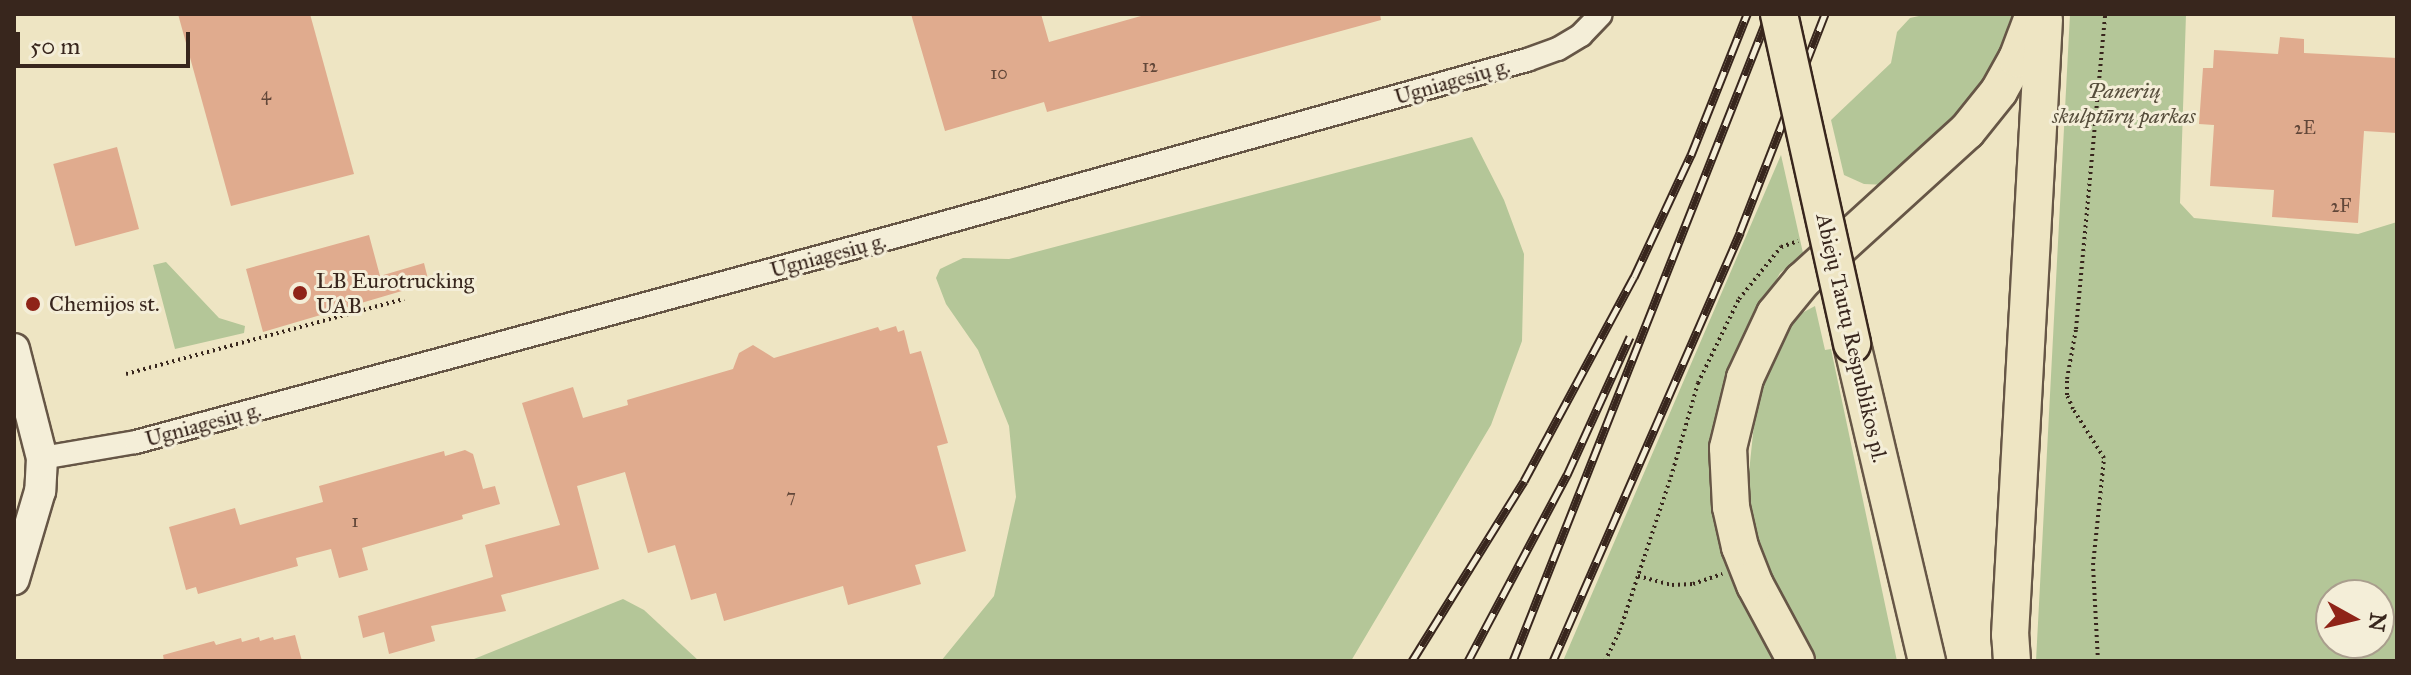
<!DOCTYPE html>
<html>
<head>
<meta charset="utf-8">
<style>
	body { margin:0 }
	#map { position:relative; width:2411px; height:675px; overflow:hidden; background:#eee5c3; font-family:"IM FELL Great Primer",serif }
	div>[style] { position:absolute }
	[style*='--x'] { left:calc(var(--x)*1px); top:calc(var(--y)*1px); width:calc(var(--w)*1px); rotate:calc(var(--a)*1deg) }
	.green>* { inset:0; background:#b4c698 }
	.building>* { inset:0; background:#e0ab8e; transform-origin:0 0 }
	.path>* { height:4px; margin-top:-2px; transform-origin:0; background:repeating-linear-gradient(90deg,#38261d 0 2px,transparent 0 6px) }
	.roads { filter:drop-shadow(2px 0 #665646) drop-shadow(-2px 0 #665646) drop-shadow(0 2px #665646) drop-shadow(0 -2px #665646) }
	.minor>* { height:22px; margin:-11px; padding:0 11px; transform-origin:11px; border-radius:11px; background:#f4eed8 }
	.secondary>* { height:30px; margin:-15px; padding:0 15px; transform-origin:15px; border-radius:15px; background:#f4eed8 }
	.trunk>* { height:36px; margin:-18px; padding:0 18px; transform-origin:18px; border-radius:18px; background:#eee5c3 }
	.rail>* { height:9px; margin-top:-4.5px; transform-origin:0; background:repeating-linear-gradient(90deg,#f4eed8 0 18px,#38261d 0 36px); box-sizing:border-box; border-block:2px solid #38261d }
	.bridges { filter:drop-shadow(2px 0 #38261d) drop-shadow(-2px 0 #38261d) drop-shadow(0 2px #38261d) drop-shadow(0 -2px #38261d) }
	.trunk-bridge>* { height:36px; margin:-18px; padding:0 18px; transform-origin:18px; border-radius:18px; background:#eee5c3 }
	.dots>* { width:22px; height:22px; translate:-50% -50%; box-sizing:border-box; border:4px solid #f4eed8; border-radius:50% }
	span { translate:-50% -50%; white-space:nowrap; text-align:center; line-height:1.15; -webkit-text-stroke:6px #f4eed8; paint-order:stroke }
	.number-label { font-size:18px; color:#624739 }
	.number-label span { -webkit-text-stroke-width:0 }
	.street-label { font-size:22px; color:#38261d }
	.park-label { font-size:22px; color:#574e3c; font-style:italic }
	.poi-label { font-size:22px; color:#38261d }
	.left { translate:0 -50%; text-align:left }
	.frame { position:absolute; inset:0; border:16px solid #38261d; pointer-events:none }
	.north { position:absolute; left:2315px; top:579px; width:80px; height:80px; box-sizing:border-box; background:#f4eed8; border:2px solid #a99e8d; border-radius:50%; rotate:98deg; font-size:22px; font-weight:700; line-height:32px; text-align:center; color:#38261d }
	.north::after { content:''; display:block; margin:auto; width:28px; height:36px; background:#8f2418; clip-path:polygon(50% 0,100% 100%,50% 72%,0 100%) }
	.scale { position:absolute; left:16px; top:32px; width:174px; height:36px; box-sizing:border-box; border:4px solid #38261d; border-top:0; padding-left:10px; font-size:24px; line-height:28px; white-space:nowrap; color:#38261d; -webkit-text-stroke:6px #f4eed8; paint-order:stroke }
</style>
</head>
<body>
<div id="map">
	<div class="green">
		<i style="clip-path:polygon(1928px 14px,2012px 14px,1995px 66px,1970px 109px,1887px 185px,1864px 184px,1844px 175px,1831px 120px,1891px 63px,1897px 32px,1910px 18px)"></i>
		<i style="clip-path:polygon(evenodd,2070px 14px,2186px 14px,2180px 203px,2194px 218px,2358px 234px,2397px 222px,2397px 661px,2036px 661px,2070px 14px,2331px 595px,2379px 595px,2379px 643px,2331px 643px,2331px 595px)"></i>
		<i style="clip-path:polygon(1472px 137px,1504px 200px,1524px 254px,1522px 341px,1491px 425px,1351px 661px,941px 661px,994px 596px,1016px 497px,1009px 426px,978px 350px,946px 304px,936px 278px,940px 269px,963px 258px,1009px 259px)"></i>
		<i style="clip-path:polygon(1781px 155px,1803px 253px,1780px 273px,1740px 345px,1725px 390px,1713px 479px,1714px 515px,1720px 549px,1737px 590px,1774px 661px,1563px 661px)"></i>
		<i style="clip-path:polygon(166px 262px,219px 318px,245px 326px,244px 333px,175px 349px,153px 265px)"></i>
		<i style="clip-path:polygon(1815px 306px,1825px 350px,1831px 349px,1897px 661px,1810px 661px,1753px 548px,1748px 482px,1754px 424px,1767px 370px,1778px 341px,1800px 314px)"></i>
		<i style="clip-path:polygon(623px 599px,644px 610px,699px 661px,469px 661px)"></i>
	</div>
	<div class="building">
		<i style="clip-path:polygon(178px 14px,310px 14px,354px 174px,231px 206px)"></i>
		<i style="clip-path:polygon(911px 14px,1041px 14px,1049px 42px,1148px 14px,1380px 14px,1381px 20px,1047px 112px,1044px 102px,945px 131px)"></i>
		<i style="clip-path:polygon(2280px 37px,2304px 39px,2304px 53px,2397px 58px,2397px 133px,2364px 131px,2358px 223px,2272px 217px,2274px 190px,2210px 186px,2214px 125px,2199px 124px,2203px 68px,2213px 68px,2214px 50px,2278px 54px)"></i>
		<i style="left:117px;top:147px;width:85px;height:66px;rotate:75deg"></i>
		<i style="clip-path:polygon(369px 235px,380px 276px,424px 263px,429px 283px,263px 332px,246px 269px)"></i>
		<i style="clip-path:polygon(896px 326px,898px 332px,904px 330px,910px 354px,921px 351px,948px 443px,937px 446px,966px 551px,915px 565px,921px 584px,848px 605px,843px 586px,724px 621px,716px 593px,691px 600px,675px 545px,648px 553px,625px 472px,577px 486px,599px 569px,501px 595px,506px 611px,431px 626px,435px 641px,389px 654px,384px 632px,363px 638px,358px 616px,493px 577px,485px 545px,560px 525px,522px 403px,573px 387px,583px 418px,628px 405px,627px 400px,733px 369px,739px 353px,753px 345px,774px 358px,878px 327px,880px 331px)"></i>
		<i style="clip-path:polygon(465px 450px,473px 454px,483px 489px,495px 486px,500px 504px,462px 515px,463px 519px,362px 548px,368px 570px,339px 578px,331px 549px,296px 558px,298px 566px,198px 594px,196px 587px,186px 590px,169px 527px,235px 508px,240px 525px,323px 502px,319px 486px,444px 451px,445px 456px)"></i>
		<i style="clip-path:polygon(295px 635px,302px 661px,164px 661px,163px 655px,214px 641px,216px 645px,241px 638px,242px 642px,259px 637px,260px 641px,273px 637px,274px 640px)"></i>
	</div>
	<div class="path">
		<i style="--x:126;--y:374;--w:288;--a:-15.1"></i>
		<i style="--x:1638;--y:576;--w:35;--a:15"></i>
		<i style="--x:1672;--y:585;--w:21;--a:-3"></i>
		<i style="--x:1693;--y:584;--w:31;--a:-19"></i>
		<i style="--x:1605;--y:661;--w:34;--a:-64"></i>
		<i style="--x:1620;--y:630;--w:161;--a:-71.6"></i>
		<i style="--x:1671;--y:477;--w:98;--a:-74"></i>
		<i style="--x:1698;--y:383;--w:93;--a:-64"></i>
		<i style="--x:1739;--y:299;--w:67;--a:-51.1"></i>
		<i style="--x:1781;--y:247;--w:18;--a:-19"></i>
		<i style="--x:2098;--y:661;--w:96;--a:-93"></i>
		<i style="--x:2093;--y:565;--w:108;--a:-84.1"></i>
		<i style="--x:2104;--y:458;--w:58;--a:-122.3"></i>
		<i style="--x:2073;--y:409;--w:15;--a:-113"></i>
		<i style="--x:2067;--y:395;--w:16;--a:-90"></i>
		<i style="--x:2067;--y:379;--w:51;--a:-79.8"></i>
		<i style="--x:2076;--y:329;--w:316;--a:-84.7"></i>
	</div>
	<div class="roads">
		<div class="minor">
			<i style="--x:42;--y:458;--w:95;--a:-9.7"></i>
			<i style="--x:136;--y:442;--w:788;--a:-15.15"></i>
			<i style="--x:897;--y:236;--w:654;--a:-15.61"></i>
			<i style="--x:1527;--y:60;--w:33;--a:-20"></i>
			<i style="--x:1558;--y:49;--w:27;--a:-31"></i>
			<i style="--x:1581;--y:35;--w:28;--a:-46"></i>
		</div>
		<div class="secondary">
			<i style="--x:14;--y:349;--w:113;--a:75.6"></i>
			<i style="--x:42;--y:458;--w:33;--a:93"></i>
			<i style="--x:40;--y:491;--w:92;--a:106.5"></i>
		</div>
		<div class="trunk">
			<i style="--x:1852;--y:344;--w:326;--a:76.7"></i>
			<i style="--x:1796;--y:661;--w:86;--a:-118.3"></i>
			<i style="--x:1755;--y:585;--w:41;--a:-111.5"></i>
			<i style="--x:1740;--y:547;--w:41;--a:-102.7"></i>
			<i style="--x:1731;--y:507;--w:59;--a:-92.9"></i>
			<i style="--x:1728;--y:448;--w:72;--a:-76.3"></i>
			<i style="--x:1745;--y:378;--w:71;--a:-64.9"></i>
			<i style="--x:1775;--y:314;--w:43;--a:-50.7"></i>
			<i style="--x:1802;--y:281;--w:223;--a:-42.3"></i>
			<i style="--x:1967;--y:131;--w:51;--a:-51.3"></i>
			<i style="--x:1999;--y:91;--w:37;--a:-61"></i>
			<i style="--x:2017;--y:59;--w:48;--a:-69.3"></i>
			<i style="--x:2012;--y:661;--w:26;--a:-94"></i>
			<i style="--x:2010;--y:635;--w:616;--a:-86.84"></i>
		</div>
	</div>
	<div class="rail">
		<i style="--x:1412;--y:661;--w:212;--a:-58.1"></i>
		<i style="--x:1524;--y:481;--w:232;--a:-61.7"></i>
		<i style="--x:1634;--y:277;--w:135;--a:-65"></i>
		<i style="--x:1691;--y:155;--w:152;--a:-68.3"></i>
		<i style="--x:1468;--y:661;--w:211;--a:-62"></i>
		<i style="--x:1567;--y:475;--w:152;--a:-65.5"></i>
		<i style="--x:1513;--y:661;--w:696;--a:-68.41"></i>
		<i style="--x:1553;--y:661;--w:468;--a:-66.4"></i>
		<i style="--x:1740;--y:232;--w:234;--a:-68.7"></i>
	</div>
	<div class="bridges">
		<div class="trunk-bridge">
			<i style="--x:1779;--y:14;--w:338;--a:77.5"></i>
		</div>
	</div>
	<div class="dots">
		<i style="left:300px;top:293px;background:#8f2418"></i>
		<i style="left:33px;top:304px;background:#8f2418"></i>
	</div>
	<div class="number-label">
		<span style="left:1150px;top:66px">12</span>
		<span style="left:999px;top:73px">10</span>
		<span style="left:266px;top:94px">4</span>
		<span style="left:2305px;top:128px">2E</span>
		<span style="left:2341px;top:206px">2F</span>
		<span style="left:791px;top:496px">7</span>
		<span style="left:355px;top:521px">1</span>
	</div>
	<div class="street-label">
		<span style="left:1452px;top:81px;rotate:-16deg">Ugniagesių g.</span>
		<span style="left:828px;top:255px;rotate:-15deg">Ugniagesių g.</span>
		<span style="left:1852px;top:338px;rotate:77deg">Abiejų Tautų Respublikos pl.</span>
		<span style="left:203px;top:424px;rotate:-15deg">Ugniagesių g.</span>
	</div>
	<div class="park-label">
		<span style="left:2124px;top:103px">Panerių<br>skulptūrų parkas</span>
	</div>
	<div class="poi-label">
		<span class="left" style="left:316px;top:293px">LB Eurotrucking<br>UAB</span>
		<span class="left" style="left:49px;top:304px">Chemijos st.</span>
	</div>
	<div class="frame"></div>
	<div class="north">N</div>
	<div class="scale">50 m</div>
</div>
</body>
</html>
